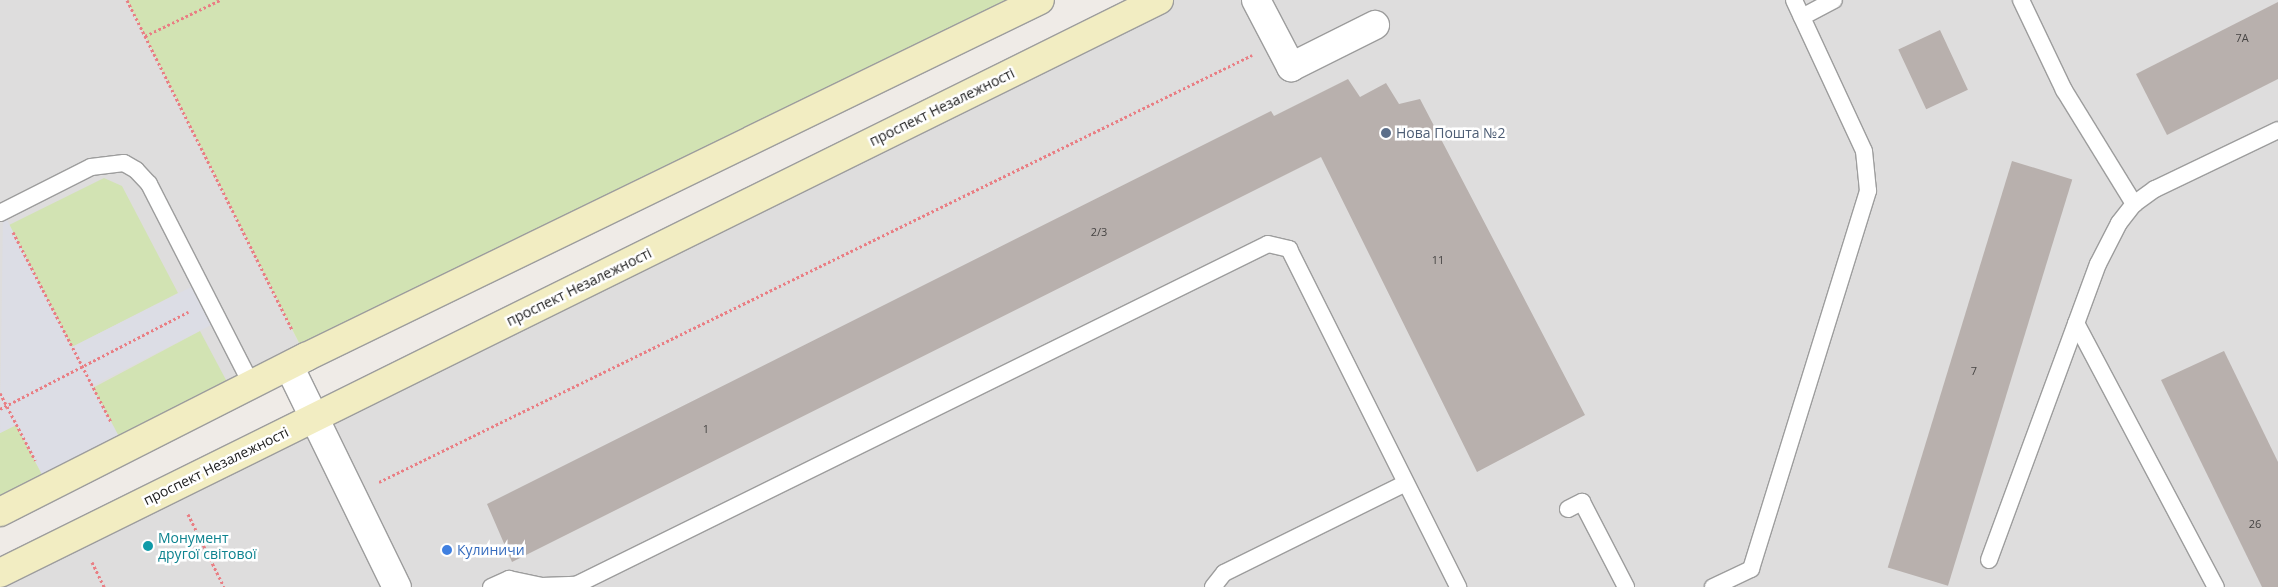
<!DOCTYPE html>
<html>
<head>
<meta charset="utf-8">
<style>
	body { margin:0 }
	#map { position:relative; width:2278px; height:587px; overflow:hidden; background:#efebe7; font-family:"Open Sans",sans-serif }
	div>[style] { position:absolute }
	[style*='--x'] { left:calc(var(--x)*1px); top:calc(var(--y)*1px); width:calc(var(--w)*1px); rotate:calc(var(--a)*1deg) }
	.residential>* { inset:0; background:#dedddd }
	.grass>* { inset:0; background:#d2e3b3; transform-origin:0 0 }
	.plaza>* { inset:0; background:#dcdde5 }
	.building>* { inset:0; background:#b8b0ad; transform-origin:0 0 }
	.path>* { height:3px; margin-top:-1.5px; transform-origin:0; background:repeating-linear-gradient(90deg,#e97e84 0 2.5px,transparent 0 5px) }
	.roads { filter:drop-shadow(1px 0 #9d9d9d) drop-shadow(-1px 0 #9d9d9d) drop-shadow(0 1px #9d9d9d) drop-shadow(0 -1px #9d9d9d) }
	.lane>* { height:16px; margin:-8px; padding:0 8px; transform-origin:8px; border-radius:8px; background:#fff }
	.street>* { height:28px; margin:-14px; padding:0 14px; transform-origin:14px; border-radius:14px; background:#fff }
	.secondary>* { height:28px; margin:-14px; padding:0 14px; transform-origin:14px; border-radius:14px; background:#f2edc2 }
	.dots>* { width:14px; height:14px; translate:-50% -50%; box-sizing:border-box; border:2px solid #fff; border-radius:50% }
	span { translate:-50% -50%; white-space:nowrap; text-align:center; line-height:1.15; -webkit-text-stroke:5px #fff; paint-order:stroke }
	.number-label { font-size:11px; color:#464443 }
	.number-label span { -webkit-text-stroke-width:0 }
	.street-label { font-size:14px; color:#202020 }
	.service-label { font-size:14px; color:#4e5e75 }
	.left { translate:0 -50%; text-align:left }
	.culture-label { font-size:14px; color:#0d838f }
	.shop-label { font-size:14px; color:#366cbe }
</style>
</head>
<body>
<div id="map">
	<div class="residential">
		<i style="clip-path:polygon(0 0,127px 0,306px 357px,0 512px)"></i>
		<i style="clip-path:polygon(1175px 0,2278px 0,2278px 587px,0 587px,0 573px)"></i>
	</div>
	<div class="grass">
		<i style="clip-path:polygon(127px 0,1023px 0,306px 357px)"></i>
		<i style="clip-path:polygon(104px 178px,122px 186px,178px 293px,72px 347px,9px 225px)"></i>
		<i style="left:200px;top:331px;width:71px;height:121px;rotate:62deg"></i>
		<i style="clip-path:polygon(16px 425px,49px 488px,0 513px,0 433px)"></i>
	</div>
	<div class="plaza">
		<i style="clip-path:polygon(3px 212px,72px 347px,199px 283px,219px 321px,92px 386px,125px 449px,49px 487px,16px 425px,0 433px)"></i>
	</div>
	<div class="building">
		<i style="clip-path:polygon(2278px 2px,2278px 79px,2167px 135px,2136px 74px)"></i>
		<i style="left:1940px;top:30px;width:66px;height:46px;rotate:65deg"></i>
		<i style="clip-path:polygon(1348px 79px,1360px 97px,1386px 83px,1399px 104px,1420px 99px,1585px 415px,1477px 472px,1321px 157px,512px 562px,487px 504px,1271px 111px,1274px 116px)"></i>
		<i style="left:2012px;top:161px;width:63px;height:425px;rotate:17deg"></i>
		<i style="clip-path:polygon(2224px 351px,2278px 462px,2278px 587px,2262px 587px,2161px 380px)"></i>
	</div>
	<div class="path">
		<i style="--x:127;--y:0;--w:368;--a:63.4"></i>
		<i style="--x:145;--y:36;--w:83;--a:-25.6"></i>
		<i style="--x:13;--y:232;--w:214;--a:62.7"></i>
		<i style="--x:0;--y:393;--w:76;--a:62.4"></i>
		<i style="--x:0;--y:409;--w:212;--a:-27.3"></i>
		<i style="--x:379;--y:482;--w:972;--a:-26.06"></i>
		<i style="--x:188;--y:514;--w:81;--a:63.7"></i>
		<i style="--x:92;--y:562;--w:28;--a:64"></i>
	</div>
	<div class="roads">
		<div class="lane">
			<i style="--x:2021;--y:0;--w:100;--a:64.5"></i>
			<i style="--x:2064;--y:90;--w:134;--a:58.4"></i>
			<i style="--x:1802;--y:17;--w:36;--a:-28"></i>
			<i style="--x:0;--y:213;--w:102;--a:-26.8"></i>
			<i style="--x:91;--y:167;--w:33;--a:-7"></i>
			<i style="--x:124;--y:163;--w:14;--a:30"></i>
			<i style="--x:136;--y:170;--w:19;--a:47"></i>
			<i style="--x:149;--y:184;--w:226;--a:62.9"></i>
			<i style="--x:2076;--y:323;--w:299;--a:62.1"></i>
			<i style="--x:1568;--y:509;--w:16;--a:-27"></i>
			<i style="--x:1582;--y:502;--w:96;--a:62.6"></i>
			<i style="--x:1989;--y:560;--w:315;--a:-69.8"></i>
			<i style="--x:2098;--y:264;--w:46;--a:-62.9"></i>
			<i style="--x:2119;--y:223;--w:24;--a:-52"></i>
			<i style="--x:2134;--y:204;--w:26;--a:-36"></i>
			<i style="--x:2155;--y:189;--w:136;--a:-25.6"></i>
			<i style="--x:491;--y:587;--w:20;--a:-24"></i>
			<i style="--x:509;--y:579;--w:34;--a:12"></i>
			<i style="--x:542;--y:586;--w:34;--a:-2"></i>
			<i style="--x:576;--y:585;--w:771;--a:-26.23"></i>
			<i style="--x:1268;--y:244;--w:22;--a:13"></i>
			<i style="--x:1289;--y:249;--w:378;--a:63.4"></i>
			<i style="--x:1213;--y:587;--w:18;--a:-52"></i>
			<i style="--x:1224;--y:573;--w:201;--a:-26.3"></i>
			<i style="--x:1713;--y:587;--w:42;--a:-25.3"></i>
			<i style="--x:1751;--y:569;--w:396;--a:-72.8"></i>
			<i style="--x:1868;--y:191;--w:40;--a:-95.7"></i>
			<i style="--x:1864;--y:151;--w:166;--a:-114.9"></i>
		</div>
		<div class="street">
			<i style="--x:1256;--y:0;--w:76;--a:62.4"></i>
			<i style="--x:1291;--y:67;--w:94;--a:-26.6"></i>
			<i style="--x:306;--y:357;--w:19;--a:152"></i>
			<i style="--x:289;--y:366;--w:246;--a:64"></i>
		</div>
		<div class="secondary">
			<i style="--x:0;--y:512;--w:343;--a:-26.9"></i>
			<i style="--x:306;--y:357;--w:816;--a:-25.94"></i>
			<i style="--x:0;--y:573;--w:1293;--a:-26.31"></i>
		</div>
	</div>
	<div class="dots">
		<i style="left:1386px;top:133px;background:#5c6f8a"></i>
		<i style="left:148px;top:546px;background:#0f9aa8"></i>
		<i style="left:447px;top:550px;background:#3f7fe0"></i>
	</div>
	<div class="number-label">
		<span style="left:2242px;top:38px">7А</span>
		<span style="left:1099px;top:232px">2/3</span>
		<span style="left:1438px;top:260px">11</span>
		<span style="left:1974px;top:371px">7</span>
		<span style="left:706px;top:429px">1</span>
		<span style="left:2255px;top:524px">26</span>
	</div>
	<div class="street-label">
		<span style="left:942px;top:107px;rotate:-26deg">проспект Незалежності</span>
		<span style="left:579px;top:287px;rotate:-26deg">проспект Незалежності</span>
		<span style="left:216px;top:466px;rotate:-26deg">проспект Незалежності</span>
	</div>
	<div class="service-label">
		<span class="left" style="left:1396px;top:133px">Нова Пошта №2</span>
	</div>
	<div class="culture-label">
		<span class="left" style="left:158px;top:546px">Монумент<br>другої світової</span>
	</div>
	<div class="shop-label">
		<span class="left" style="left:457px;top:550px">Кулиничи</span>
	</div>
</div>
</body>
</html>
